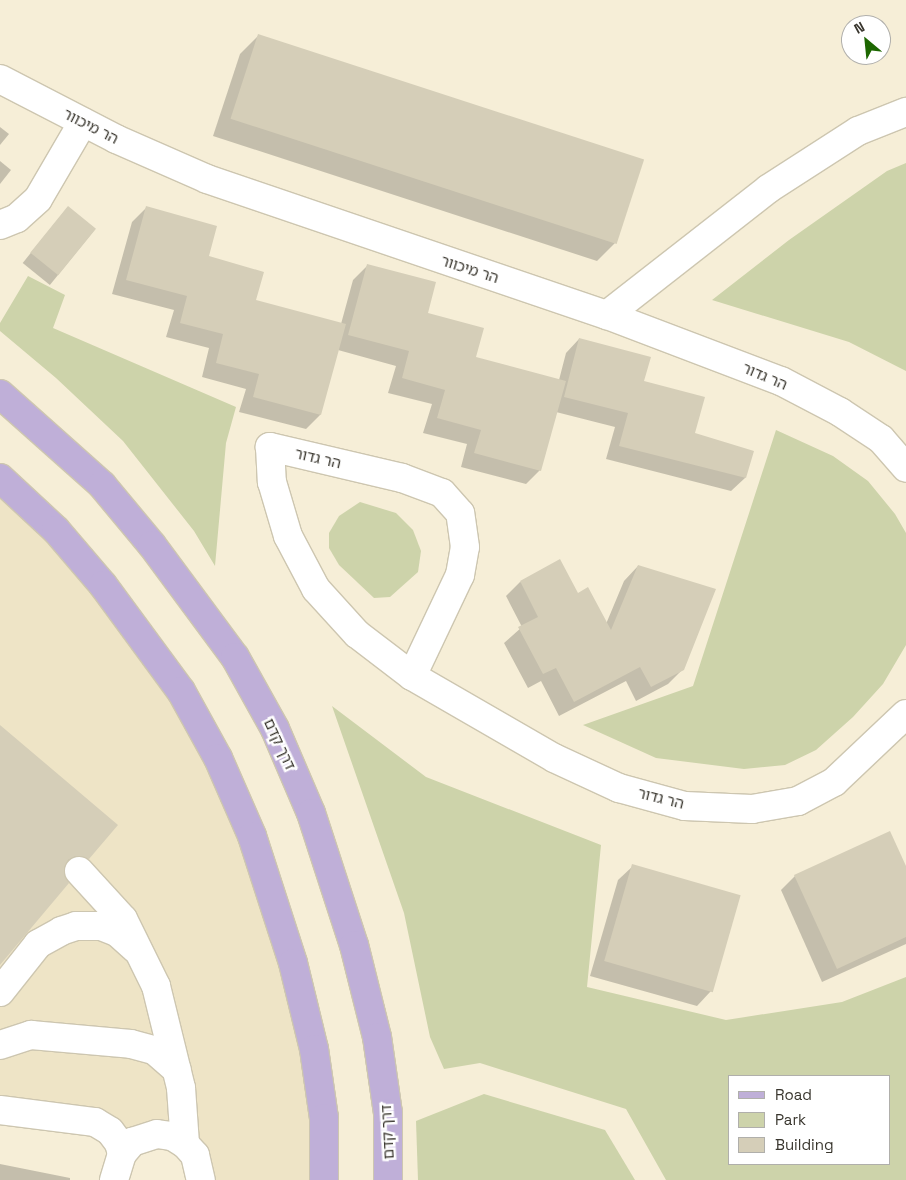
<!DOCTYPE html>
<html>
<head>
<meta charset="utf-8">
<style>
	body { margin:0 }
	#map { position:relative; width:906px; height:1180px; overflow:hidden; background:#f6eed7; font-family:"Space Grotesk","Noto Sans Hebrew",sans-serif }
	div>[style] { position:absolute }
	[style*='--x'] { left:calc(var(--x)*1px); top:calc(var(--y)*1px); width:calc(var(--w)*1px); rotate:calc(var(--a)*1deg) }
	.built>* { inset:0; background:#eee4c6 }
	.green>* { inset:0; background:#cdd3aa }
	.shadow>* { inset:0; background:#0003; transform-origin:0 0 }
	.building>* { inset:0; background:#d5ceb8; transform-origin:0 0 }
	.roads { filter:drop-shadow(1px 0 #cdc6b0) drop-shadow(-1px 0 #cdc6b0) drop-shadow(0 1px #cdc6b0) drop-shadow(0 -1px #cdc6b0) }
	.minor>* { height:28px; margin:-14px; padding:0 14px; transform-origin:14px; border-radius:14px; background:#fff }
	.major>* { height:28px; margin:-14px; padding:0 14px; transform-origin:14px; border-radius:14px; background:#bfafd8 }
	span { translate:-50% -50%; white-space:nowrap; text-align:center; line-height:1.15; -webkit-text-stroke:5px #fff; paint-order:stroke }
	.street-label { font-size:15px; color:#39362e }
	.legend { position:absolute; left:728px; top:1075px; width:162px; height:90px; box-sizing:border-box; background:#fff; border:1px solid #b0afab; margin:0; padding:6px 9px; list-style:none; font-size:15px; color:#39362e }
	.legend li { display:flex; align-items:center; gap:10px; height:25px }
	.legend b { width:25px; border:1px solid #b0afab }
	.north { position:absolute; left:841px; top:15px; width:50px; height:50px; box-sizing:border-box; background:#fff; border:1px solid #b0afab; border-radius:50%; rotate:332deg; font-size:14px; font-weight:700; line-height:20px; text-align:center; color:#39362e }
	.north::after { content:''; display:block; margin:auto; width:18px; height:22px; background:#1d6701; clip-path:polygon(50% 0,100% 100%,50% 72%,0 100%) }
</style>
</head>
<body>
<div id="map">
	<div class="built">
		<i style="clip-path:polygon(0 478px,56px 530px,218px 758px,314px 1049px,321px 1180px,201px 1180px,185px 1144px,119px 1143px,0 1109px)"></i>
	</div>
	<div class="green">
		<i style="clip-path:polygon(906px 163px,906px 371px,849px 342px,712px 300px,789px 240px,887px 171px)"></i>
		<i style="clip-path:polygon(28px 276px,65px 295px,53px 328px,236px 407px,226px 443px,215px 566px,194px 531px,123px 441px,56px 378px,0 331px,0 323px)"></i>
		<i style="clip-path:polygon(776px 430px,833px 456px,868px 481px,895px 514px,906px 533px,906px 645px,883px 684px,853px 717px,816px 750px,785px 765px,744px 769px,656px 758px,583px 725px,693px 686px)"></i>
		<i style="clip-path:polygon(360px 502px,396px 513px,413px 530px,421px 551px,418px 572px,390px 597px,374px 598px,339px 565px,329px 548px,329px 533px,339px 516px)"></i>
		<i style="clip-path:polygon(evenodd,332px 706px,426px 777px,601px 845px,587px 987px,726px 1020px,842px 1002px,906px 977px,906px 1180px,666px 1180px,626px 1109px,480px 1063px,444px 1069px,430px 1037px,404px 913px,332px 706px,730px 1076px,890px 1076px,890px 1164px,730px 1164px,730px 1076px)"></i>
		<i style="clip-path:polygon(484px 1094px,605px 1130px,635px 1180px,418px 1180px,416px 1121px)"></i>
	</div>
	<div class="shadow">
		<i style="clip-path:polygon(258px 36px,615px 243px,597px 261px,213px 136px,240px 54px)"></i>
		<i style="clip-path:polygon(0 127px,9px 134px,0 145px)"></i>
		<i style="clip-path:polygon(0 161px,11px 170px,0 184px)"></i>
		<i style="left:68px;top:207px;width:35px;height:72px;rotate:39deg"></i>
		<i style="clip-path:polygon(146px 208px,254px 301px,341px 324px,353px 280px,368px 265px,475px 358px,559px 380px,566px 353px,579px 339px,643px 382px,694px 434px,753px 452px,745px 478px,731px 491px,606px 459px,615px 427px,556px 412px,540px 470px,526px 484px,461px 467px,467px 444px,423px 433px,432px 404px,388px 393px,396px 366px,338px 350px,320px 415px,306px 429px,239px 412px,246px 389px,202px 377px,209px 348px,166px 337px,174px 310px,112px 294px,132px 222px)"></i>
		<i style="clip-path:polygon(638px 566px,683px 669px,668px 684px,636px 701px,626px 681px,559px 716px,541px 681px,528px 688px,504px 643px,522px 627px,506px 596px,520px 582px,577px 594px,606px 624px,624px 581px)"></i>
		<i style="clip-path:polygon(0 727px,88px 858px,70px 877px,63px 875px,0 963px)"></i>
		<i style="clip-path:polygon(633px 866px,711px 991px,697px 1006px,590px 976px,618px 880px)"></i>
		<i style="clip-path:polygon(906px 869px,906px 944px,822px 982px,781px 890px,795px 876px)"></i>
		<i style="clip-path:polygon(0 1164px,70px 1178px,70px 1180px,0 1180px)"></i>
	</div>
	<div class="building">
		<i style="left:258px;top:34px;width:406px;height:89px;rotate:18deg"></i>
		<i style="left:68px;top:206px;width:36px;height:60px;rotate:39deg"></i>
		<i style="clip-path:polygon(146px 206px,217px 226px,209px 256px,264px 272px,256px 300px,346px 324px,321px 415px,253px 397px,259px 374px,216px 363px,223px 334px,180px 323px,187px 296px,126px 280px)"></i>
		<i style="clip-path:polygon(367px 264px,436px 282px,428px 313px,484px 328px,476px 357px,566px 381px,541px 471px,474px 453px,481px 430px,437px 418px,445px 390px,402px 378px,409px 351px,348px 335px)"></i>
		<i style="clip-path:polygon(579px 338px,651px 357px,644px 381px,705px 397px,695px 433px,754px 451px,746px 478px,619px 446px,628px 413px,564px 397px)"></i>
		<i style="clip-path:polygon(560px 559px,578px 593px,588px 587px,611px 630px,638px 565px,716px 589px,684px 670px,651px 687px,640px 667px,574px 702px,556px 668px,543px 674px,518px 627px,538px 617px,520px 581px)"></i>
		<i style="clip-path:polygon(0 725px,118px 825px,89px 859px,76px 856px,68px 860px,64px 874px,69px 883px,0 965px)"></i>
		<i style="clip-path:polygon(890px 831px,906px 866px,906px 937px,837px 969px,794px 875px)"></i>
		<i style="left:632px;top:864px;width:113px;height:101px;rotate:16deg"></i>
	</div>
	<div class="roads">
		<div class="minor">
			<i style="--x:0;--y:79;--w:131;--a:27.3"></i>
			<i style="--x:116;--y:139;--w:99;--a:23.7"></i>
			<i style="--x:207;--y:179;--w:422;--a:18.8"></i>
			<i style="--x:607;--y:315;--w:186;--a:20.8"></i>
			<i style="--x:781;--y:381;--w:67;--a:27.7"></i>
			<i style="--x:840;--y:412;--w:49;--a:33.4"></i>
			<i style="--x:881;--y:439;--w:38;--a:49"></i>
			<i style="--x:0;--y:225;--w:18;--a:-22"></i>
			<i style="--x:17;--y:218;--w:28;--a:-42"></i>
			<i style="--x:38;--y:199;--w:89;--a:-59.7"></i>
			<i style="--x:607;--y:315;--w:204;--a:-38"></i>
			<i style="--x:768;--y:189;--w:107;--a:-32.8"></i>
			<i style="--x:858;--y:131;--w:52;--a:-21.6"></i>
			<i style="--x:412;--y:676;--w:112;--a:-64.6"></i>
			<i style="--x:460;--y:575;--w:28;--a:-80"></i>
			<i style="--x:465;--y:547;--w:34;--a:-98"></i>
			<i style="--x:460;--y:513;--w:27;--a:-132"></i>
			<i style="--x:442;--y:493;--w:43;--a:-159.4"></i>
			<i style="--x:402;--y:478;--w:136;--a:-166.8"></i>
			<i style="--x:270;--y:447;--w:35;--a:87"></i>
			<i style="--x:272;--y:482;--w:56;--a:73.5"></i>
			<i style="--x:288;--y:536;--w:60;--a:62.2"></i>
			<i style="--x:316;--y:589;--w:61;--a:47.7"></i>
			<i style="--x:357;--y:634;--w:69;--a:37.4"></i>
			<i style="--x:412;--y:676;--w:164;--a:30"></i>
			<i style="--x:554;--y:758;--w:72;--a:24.8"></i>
			<i style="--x:619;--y:788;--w:68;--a:15.3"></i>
			<i style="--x:685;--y:806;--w:67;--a:2.6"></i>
			<i style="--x:752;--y:809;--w:47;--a:-9.9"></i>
			<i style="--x:798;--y:801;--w:41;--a:-27.8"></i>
			<i style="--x:834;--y:782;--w:99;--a:-43.4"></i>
			<i style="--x:79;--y:871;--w:65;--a:47.5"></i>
			<i style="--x:123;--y:919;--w:75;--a:63.8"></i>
			<i style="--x:156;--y:986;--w:105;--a:76.2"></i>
			<i style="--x:181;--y:1088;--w:56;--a:85.9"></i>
			<i style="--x:0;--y:992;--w:61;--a:-51.6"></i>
			<i style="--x:38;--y:944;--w:26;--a:-29"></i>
			<i style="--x:61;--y:931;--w:16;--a:-18"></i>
			<i style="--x:76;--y:926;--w:25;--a:0"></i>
			<i style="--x:101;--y:926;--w:17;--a:21"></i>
			<i style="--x:117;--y:932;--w:25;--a:42"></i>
			<i style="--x:0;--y:1045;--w:33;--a:-18"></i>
			<i style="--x:31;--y:1035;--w:100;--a:5.1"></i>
			<i style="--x:131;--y:1044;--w:24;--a:15"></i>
			<i style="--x:154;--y:1050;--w:30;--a:41"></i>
			<i style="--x:0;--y:1110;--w:96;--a:7.2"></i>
			<i style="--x:95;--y:1122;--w:17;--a:31"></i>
			<i style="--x:110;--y:1131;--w:15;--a:53"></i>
			<i style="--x:119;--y:1143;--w:11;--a:75"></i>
			<i style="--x:114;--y:1180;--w:27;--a:-73"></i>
			<i style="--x:122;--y:1154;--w:16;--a:-50"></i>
			<i style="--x:132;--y:1142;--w:26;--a:-18"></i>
			<i style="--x:157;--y:1134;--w:15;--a:8"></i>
			<i style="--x:172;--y:1136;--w:15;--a:32"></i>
			<i style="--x:185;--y:1144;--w:15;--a:48"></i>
			<i style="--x:195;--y:1155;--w:26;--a:77"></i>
		</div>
		<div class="major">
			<i style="--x:0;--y:394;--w:137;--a:41.7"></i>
			<i style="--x:102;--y:485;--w:78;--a:50.2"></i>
			<i style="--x:152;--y:545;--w:139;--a:53.5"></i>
			<i style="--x:235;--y:657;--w:82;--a:60.9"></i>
			<i style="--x:275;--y:729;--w:91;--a:66.8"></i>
			<i style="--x:311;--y:813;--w:139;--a:72"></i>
			<i style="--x:354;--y:945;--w:95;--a:76"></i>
			<i style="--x:377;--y:1037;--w:77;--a:81.8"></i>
			<i style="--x:388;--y:1113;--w:67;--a:90"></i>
			<i style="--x:0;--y:478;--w:76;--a:42.9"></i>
			<i style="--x:56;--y:530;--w:72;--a:49.5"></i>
			<i style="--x:103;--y:585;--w:132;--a:53.7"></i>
			<i style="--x:181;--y:691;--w:77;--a:61.1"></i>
			<i style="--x:218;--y:758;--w:85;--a:66.4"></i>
			<i style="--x:252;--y:836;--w:133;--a:72.1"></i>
			<i style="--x:293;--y:963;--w:89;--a:76.3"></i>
			<i style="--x:314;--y:1049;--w:70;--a:81.8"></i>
			<i style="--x:324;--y:1118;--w:62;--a:90"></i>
		</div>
	</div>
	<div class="street-label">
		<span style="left:91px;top:126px;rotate:27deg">הר מיכוור</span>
		<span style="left:470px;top:269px;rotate:18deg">הר מיכוור</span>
		<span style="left:765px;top:376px;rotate:23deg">הר גדור</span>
		<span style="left:318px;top:458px;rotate:13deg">הר גדור</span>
		<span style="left:280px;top:744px;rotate:65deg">דרך קדם</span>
		<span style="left:661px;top:798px;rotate:14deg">הר גדור</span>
		<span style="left:387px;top:1132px;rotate:-93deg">דרך קדם</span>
	</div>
	<ul class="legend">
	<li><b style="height:6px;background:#bfafd8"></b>Road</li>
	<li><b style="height:14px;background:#cdd3aa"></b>Park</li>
	<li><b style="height:14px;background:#d5ceb8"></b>Building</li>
	</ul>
	<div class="north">N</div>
</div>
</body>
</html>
